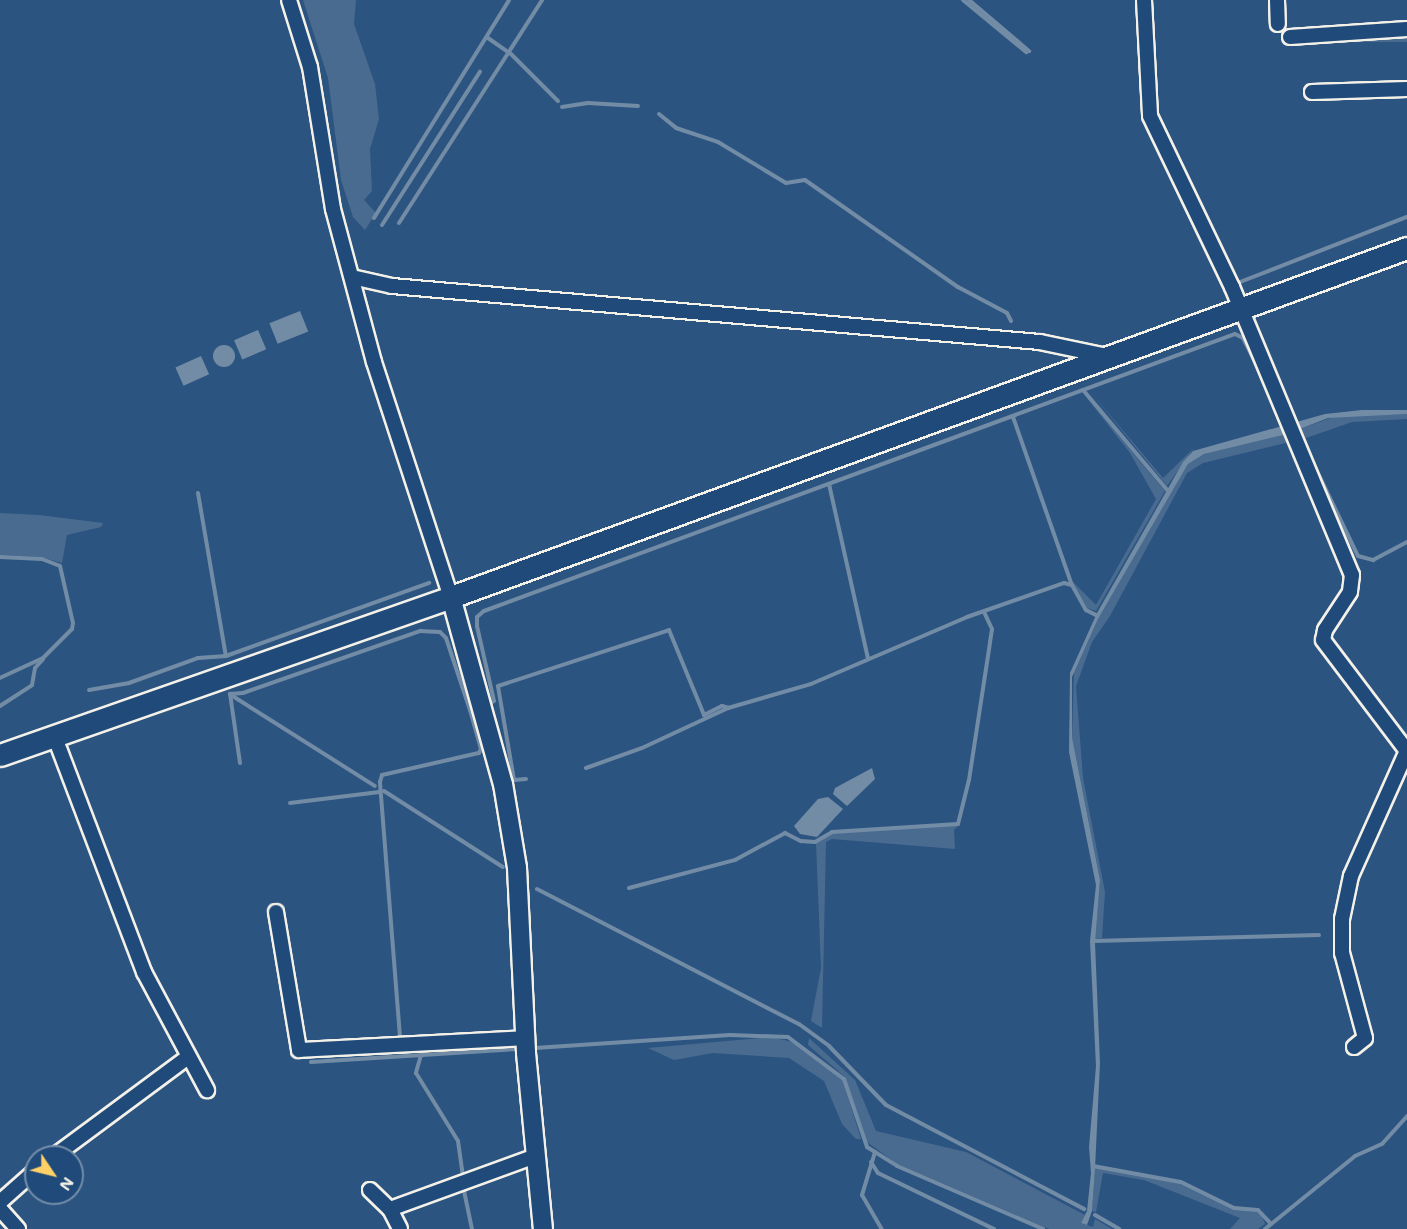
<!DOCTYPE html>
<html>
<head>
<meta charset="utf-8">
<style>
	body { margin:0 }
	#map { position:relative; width:1407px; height:1229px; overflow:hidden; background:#2c5481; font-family:Mali,sans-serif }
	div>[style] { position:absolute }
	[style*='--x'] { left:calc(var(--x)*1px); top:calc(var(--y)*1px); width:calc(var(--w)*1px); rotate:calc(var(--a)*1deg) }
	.green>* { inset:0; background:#496b90; transform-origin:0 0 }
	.water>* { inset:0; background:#738ca6; transform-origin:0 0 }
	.round { border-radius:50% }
	.stream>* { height:4px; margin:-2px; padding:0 2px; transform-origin:2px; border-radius:2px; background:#738ca6 }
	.roads { filter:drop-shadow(2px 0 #f4f1e8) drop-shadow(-2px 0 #f4f1e8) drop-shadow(0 2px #f4f1e8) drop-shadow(0 -2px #f4f1e8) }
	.street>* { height:14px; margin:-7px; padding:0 7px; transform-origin:7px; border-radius:7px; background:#1f4a7a }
	.secondary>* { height:18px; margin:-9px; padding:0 9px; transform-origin:9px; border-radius:9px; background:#1f4a7a }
	.primary>* { height:21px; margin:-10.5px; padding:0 10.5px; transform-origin:10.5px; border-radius:10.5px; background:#1f4a7a }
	span { translate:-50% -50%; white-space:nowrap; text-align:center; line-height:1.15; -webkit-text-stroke:4.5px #1f4a7a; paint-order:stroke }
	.north { position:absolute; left:24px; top:1145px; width:60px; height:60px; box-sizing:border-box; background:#1f4a7a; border:2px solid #748da6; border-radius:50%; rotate:125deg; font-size:16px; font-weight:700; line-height:24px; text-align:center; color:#f4f1e8 }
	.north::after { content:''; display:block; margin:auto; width:21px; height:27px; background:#ffd166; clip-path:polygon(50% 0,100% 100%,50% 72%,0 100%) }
</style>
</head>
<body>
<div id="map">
	<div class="green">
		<i style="clip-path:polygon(303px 0,356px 0,354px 24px,375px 84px,379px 119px,370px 149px,372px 191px,364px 200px,376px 213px,365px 230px,353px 217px,341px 180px,328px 78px)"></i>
		<i style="left:1407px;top:36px;width:6px;height:112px;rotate:90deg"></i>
		<i style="clip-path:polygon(1088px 389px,1163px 478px,1194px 448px,1167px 486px)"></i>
		<i style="clip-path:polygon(1083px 393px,1165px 491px,1096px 611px,1087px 608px,1072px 581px,1096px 605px,1156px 499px,1130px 453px)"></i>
		<i style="clip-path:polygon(1407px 414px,1407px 419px,1352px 422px,1306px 438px,1300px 429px,1333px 417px)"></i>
		<i style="clip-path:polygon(1277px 434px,1287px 434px,1290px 442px,1203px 463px,1187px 473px,1110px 616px,1092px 642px,1076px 686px,1083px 778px,1105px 892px,1102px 938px,1095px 939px,1100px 880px,1072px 737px,1074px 672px,1098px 619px,1188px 464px,1204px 454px)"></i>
		<i style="clip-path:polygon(0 513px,39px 515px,103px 523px,101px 527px,67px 535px,62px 563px,41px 557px,0 555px)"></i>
		<i style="clip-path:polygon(959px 825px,954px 830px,955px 849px,832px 839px,826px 842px,822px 1028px,811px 1021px,821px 968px,816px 843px,833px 833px)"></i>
		<i style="clip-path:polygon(772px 1037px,796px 1043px,843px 1081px,861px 1139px,856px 1139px,842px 1124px,824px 1081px,789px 1058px,713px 1053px,674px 1060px,648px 1048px)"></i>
		<i style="clip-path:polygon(809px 1038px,855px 1080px,876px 1131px,966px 1152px,1085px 1215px,1081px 1223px,1093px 1227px,1095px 1219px,1112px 1229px,1049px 1229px,897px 1164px,867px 1142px,845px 1077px,808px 1045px)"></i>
		<i style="clip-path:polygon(1095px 1167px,1181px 1183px,1235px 1210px,1253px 1210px,1261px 1214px,1265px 1224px,1258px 1229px,1230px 1229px,1240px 1218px,1144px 1180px,1103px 1173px,1096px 1212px,1092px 1211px)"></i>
	</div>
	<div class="water">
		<i style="left:300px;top:311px;width:22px;height:33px;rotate:68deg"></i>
		<i style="left:258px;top:330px;width:21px;height:26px;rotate:67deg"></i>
		<i class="round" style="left:213px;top:345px;width:22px;height:22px"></i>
		<i style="left:201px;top:356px;width:20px;height:28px;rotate:66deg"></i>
		<i style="clip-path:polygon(1362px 410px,1407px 410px,1407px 414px,1328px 418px,1287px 434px,1204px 454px,1188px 464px,1098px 619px,1072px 677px,1072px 737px,1100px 880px,1095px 943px,1100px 1063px,1095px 1169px,1092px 1211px,1087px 1225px,1081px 1223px,1087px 1211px,1091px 1173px,1089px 1147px,1096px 1066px,1090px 941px,1096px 885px,1069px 752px,1070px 673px,1097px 613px,1183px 462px,1193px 451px,1325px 414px)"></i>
		<i style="clip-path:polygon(872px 768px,875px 779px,847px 806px,833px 794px,835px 788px)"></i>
		<i style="clip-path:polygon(828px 797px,843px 809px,817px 837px,800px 834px,794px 826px,818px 799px)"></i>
	</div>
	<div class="stream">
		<i style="--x:963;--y:0;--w:82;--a:39.5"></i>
		<i style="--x:969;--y:0;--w:79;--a:40.4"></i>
		<i style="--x:488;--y:38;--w:29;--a:35"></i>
		<i style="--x:512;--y:55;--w:65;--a:45"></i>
		<i style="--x:562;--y:107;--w:26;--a:-9"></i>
		<i style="--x:588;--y:103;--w:50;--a:3.4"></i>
		<i style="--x:659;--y:114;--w:22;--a:39"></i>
		<i style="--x:676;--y:128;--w:44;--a:18.4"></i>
		<i style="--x:718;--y:142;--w:79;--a:31.1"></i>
		<i style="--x:786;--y:183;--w:19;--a:-9"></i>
		<i style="--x:805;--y:180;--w:187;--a:35"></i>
		<i style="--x:958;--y:287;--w:55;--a:28"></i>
		<i style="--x:1007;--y:313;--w:9;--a:63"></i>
		<i style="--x:374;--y:218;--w:256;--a:-58.2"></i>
		<i style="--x:399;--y:223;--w:265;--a:-57.3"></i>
		<i style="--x:382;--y:225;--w:182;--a:-57.4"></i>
		<i style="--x:1240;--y:282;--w:179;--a:-21.3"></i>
		<i style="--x:1083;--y:390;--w:133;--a:49.9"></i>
		<i style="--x:1013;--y:417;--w:176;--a:70.7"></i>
		<i style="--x:1304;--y:444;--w:124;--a:64.3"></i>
		<i style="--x:1358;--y:556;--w:16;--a:15"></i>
		<i style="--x:1373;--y:560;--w:38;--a:-28"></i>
		<i style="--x:829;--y:484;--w:178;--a:77.4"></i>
		<i style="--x:198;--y:493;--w:165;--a:80.3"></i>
		<i style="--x:0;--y:557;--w:42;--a:2.7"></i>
		<i style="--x:42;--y:559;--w:19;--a:21"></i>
		<i style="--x:60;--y:566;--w:58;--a:77.2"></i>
		<i style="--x:73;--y:623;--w:6;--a:99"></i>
		<i style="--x:72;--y:629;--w:41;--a:135"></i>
		<i style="--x:43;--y:658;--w:47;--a:155.1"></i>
		<i style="--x:89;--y:690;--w:41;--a:-9.9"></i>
		<i style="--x:129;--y:683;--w:73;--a:-19.9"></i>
		<i style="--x:198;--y:658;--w:28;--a:-4"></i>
		<i style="--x:226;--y:656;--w:216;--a:-19.8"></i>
		<i style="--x:231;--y:695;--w:170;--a:32.3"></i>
		<i style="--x:487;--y:705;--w:8;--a:-30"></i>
		<i style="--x:494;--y:701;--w:77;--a:-102.8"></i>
		<i style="--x:477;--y:626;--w:9;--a:-90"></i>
		<i style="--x:477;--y:617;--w:9;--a:-41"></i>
		<i style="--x:484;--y:611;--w:800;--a:-20.25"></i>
		<i style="--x:1235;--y:334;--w:9;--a:27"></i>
		<i style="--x:1243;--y:338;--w:47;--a:63.4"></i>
		<i style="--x:0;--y:706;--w:38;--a:-33"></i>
		<i style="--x:32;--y:685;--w:17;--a:-80"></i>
		<i style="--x:35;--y:668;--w:12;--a:-48"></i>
		<i style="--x:240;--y:763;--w:70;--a:-98.2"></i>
		<i style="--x:230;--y:694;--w:13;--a:-4"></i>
		<i style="--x:243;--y:693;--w:188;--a:-19.3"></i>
		<i style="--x:420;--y:631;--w:20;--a:3"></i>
		<i style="--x:440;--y:632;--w:8;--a:45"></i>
		<i style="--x:446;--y:638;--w:76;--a:71.6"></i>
		<i style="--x:586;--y:768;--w:59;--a:-19.7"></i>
		<i style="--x:642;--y:748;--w:95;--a:-24.9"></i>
		<i style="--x:728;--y:708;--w:86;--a:-16.1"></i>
		<i style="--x:811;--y:684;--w:170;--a:-23.2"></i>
		<i style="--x:967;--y:617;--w:103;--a:-19.3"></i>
		<i style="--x:1064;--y:583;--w:8;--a:14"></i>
		<i style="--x:1072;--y:585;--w:29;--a:61"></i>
		<i style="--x:1086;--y:610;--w:13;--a:27"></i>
		<i style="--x:526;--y:779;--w:12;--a:175"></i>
		<i style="--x:514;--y:780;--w:95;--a:-99.7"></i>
		<i style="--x:498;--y:686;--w:180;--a:-18.1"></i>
		<i style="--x:669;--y:630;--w:92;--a:67.6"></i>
		<i style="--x:704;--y:715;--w:20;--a:-27"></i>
		<i style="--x:722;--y:706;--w:7;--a:16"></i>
		<i style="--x:384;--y:791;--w:141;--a:32.6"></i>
		<i style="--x:290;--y:803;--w:90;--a:-7"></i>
		<i style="--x:629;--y:888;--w:110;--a:-14.8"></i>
		<i style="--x:735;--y:860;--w:57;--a:-28.4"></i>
		<i style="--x:785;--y:833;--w:18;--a:27"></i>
		<i style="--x:801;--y:841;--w:14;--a:4"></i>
		<i style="--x:815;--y:842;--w:20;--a:-30"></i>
		<i style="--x:832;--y:832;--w:126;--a:-3.6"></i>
		<i style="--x:958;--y:824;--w:45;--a:-76"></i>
		<i style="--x:969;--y:780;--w:140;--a:-81.3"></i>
		<i style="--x:990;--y:642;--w:13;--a:-81"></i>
		<i style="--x:992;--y:629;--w:17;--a:-115"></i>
		<i style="--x:537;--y:889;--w:295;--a:27.3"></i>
		<i style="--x:799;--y:1024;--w:37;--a:36"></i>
		<i style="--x:829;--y:1046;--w:82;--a:46"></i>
		<i style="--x:886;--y:1105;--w:224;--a:27.7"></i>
		<i style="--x:1093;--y:941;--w:226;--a:-1.5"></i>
		<i style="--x:400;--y:1037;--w:256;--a:-94.5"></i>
		<i style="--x:380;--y:782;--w:7;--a:-74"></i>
		<i style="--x:382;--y:775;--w:99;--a:-12.8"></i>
		<i style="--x:479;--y:753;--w:4;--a:-63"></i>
		<i style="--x:481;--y:749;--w:41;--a:-105.8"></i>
		<i style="--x:470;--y:710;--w:8;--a:-14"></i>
		<i style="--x:535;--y:1048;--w:195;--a:-3.8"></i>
		<i style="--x:730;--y:1035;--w:58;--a:2"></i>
		<i style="--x:788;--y:1037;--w:70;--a:36.9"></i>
		<i style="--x:844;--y:1079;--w:72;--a:71.3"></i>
		<i style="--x:867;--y:1147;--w:36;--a:32"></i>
		<i style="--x:897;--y:1166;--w:159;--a:23.3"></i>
		<i style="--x:421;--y:1055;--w:19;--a:106"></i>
		<i style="--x:416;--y:1073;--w:80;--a:58.3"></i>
		<i style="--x:458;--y:1141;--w:37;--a:82"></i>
		<i style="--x:311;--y:1062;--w:205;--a:-3.6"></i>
		<i style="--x:875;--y:1152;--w:45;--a:106.8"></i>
		<i style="--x:862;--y:1195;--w:39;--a:60"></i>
		<i style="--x:871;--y:1162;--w:13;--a:58"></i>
		<i style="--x:878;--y:1173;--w:129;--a:25.8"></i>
		<i style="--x:1093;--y:1166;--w:89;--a:10.3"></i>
		<i style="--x:1181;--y:1182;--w:59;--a:26.1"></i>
		<i style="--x:1234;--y:1208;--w:24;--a:5"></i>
		<i style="--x:1258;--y:1210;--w:19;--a:47"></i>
		<i style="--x:463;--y:1186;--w:44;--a:78.2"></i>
		<i style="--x:1095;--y:1215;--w:28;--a:30"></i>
		<i style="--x:1265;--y:1229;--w:116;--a:-39"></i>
		<i style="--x:1355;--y:1156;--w:30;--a:-24"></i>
		<i style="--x:1382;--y:1144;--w:38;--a:-48"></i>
	</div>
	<div class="roads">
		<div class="street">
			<i style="--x:289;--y:0;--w:70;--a:72.6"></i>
			<i style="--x:310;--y:67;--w:144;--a:80.8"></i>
			<i style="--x:333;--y:209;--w:158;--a:75"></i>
			<i style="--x:374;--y:362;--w:247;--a:71.9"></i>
			<i style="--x:1144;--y:0;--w:116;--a:87"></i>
			<i style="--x:1150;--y:116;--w:190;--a:64.4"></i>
			<i style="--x:1232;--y:287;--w:312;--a:67.4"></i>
			<i style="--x:1352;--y:575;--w:17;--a:97"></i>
			<i style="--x:1350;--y:592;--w:45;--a:123.3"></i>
			<i style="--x:1325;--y:630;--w:10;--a:101"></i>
			<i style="--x:1323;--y:640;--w:139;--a:52.9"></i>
			<i style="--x:1277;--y:0;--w:24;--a:88"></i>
			<i style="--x:1290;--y:37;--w:117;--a:-3.9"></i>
			<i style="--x:1312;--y:92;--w:95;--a:-1.8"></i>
			<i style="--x:352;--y:277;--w:41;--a:12.7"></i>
			<i style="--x:392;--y:286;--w:650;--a:4.94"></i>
			<i style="--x:1040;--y:342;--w:68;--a:11.8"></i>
			<i style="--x:54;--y:735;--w:254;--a:69.2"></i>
			<i style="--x:144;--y:972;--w:134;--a:61.9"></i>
			<i style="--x:276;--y:912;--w:140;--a:80.5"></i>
			<i style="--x:299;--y:1050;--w:227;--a:-3"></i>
			<i style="--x:1354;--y:1047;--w:14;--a:-39"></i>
			<i style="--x:1365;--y:1038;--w:88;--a:-105.1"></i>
			<i style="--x:1342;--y:953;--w:34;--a:-90"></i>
			<i style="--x:1342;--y:919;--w:44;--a:-78.2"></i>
			<i style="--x:1351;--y:876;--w:137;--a:-65.9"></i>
			<i style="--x:53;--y:1157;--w:167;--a:-36.5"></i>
			<i style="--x:370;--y:1190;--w:28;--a:44"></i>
			<i style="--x:390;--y:1209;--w:22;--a:63"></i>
			<i style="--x:0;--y:1202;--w:48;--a:-41.6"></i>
			<i style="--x:0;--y:1209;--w:27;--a:48"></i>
			<i style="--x:390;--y:1209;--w:155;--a:-20"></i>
		</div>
		<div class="secondary">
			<i style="--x:451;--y:597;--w:194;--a:74.5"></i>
			<i style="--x:503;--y:784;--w:85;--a:80.5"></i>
			<i style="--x:517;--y:868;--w:185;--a:87.2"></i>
			<i style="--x:526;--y:1053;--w:177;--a:84.5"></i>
		</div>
		<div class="primary">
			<i style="--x:0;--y:755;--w:478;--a:-19.3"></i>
			<i style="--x:451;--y:597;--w:1018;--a:-20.06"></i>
		</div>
	</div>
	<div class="north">N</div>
</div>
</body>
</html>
